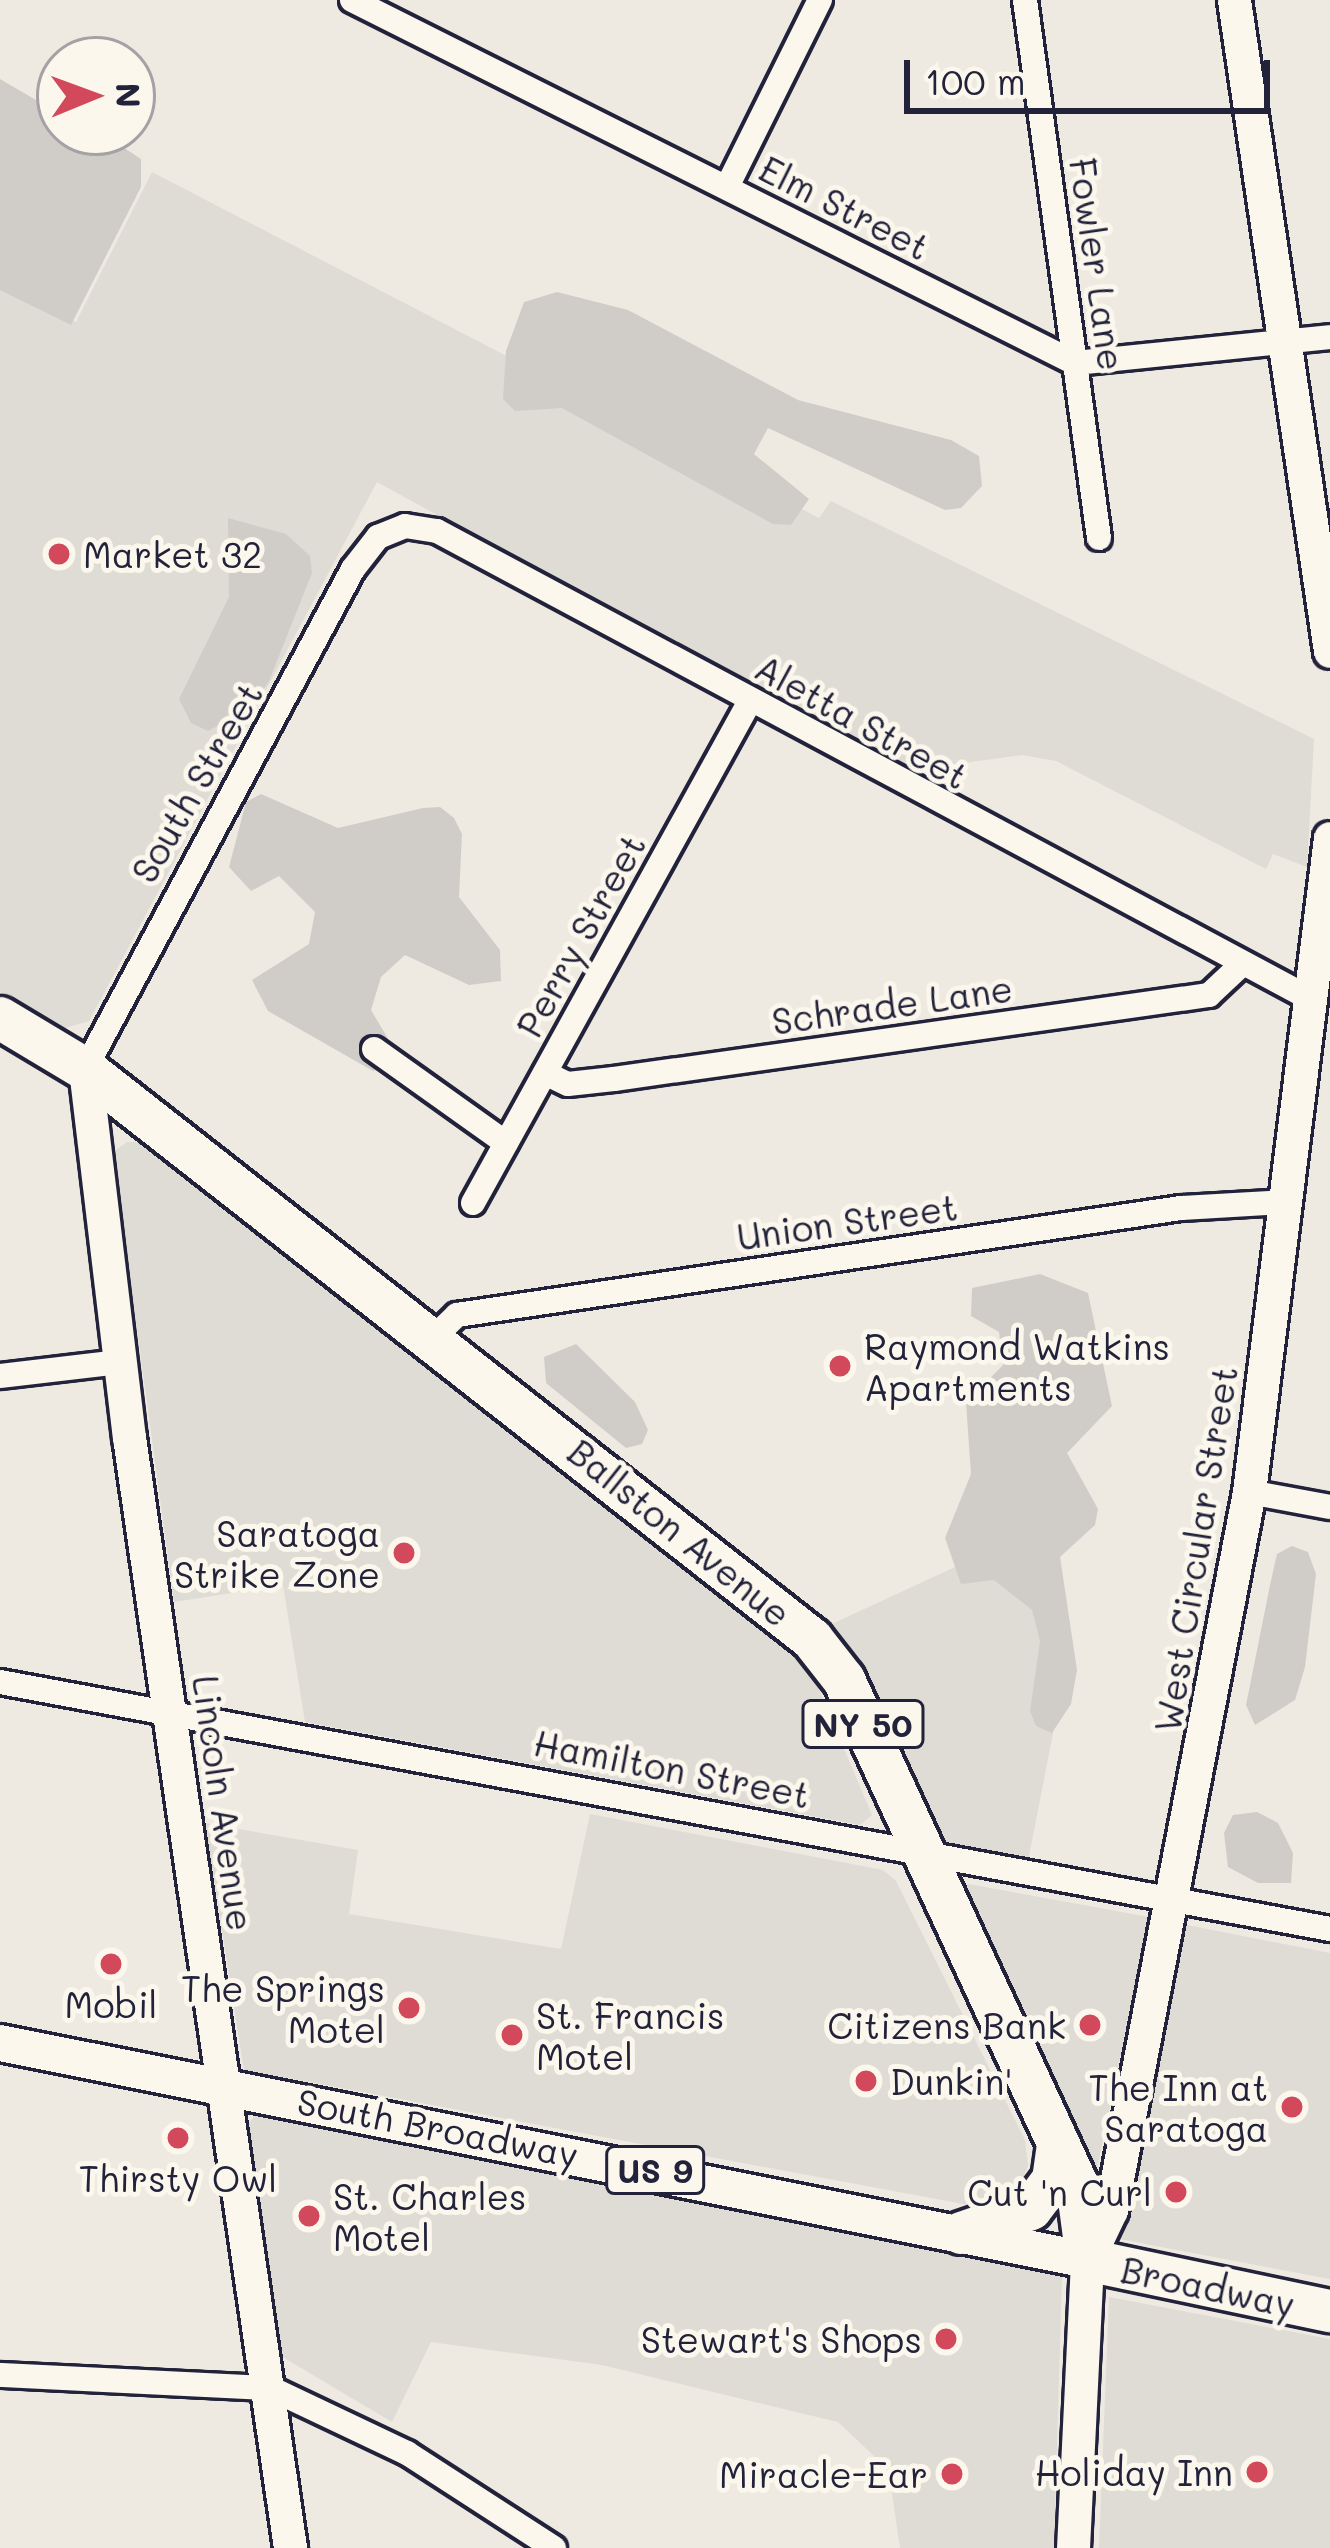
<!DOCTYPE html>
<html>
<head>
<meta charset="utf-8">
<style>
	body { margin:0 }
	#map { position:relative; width:1330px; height:2548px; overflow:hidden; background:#eeeae2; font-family:Mali,sans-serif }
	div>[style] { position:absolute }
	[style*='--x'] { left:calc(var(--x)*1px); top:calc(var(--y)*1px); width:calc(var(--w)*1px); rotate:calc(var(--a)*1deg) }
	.built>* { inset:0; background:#dfdbd5 }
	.green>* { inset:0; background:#d0cdc9 }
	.roads { filter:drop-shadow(3px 0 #22223b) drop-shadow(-3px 0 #22223b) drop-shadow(0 3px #22223b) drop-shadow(0 -3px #22223b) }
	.street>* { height:24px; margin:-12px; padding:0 12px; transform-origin:12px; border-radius:12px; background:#fbf7ec }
	.secondary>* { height:33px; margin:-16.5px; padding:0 16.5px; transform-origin:16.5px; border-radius:16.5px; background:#fbf7ec }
	.primary>* { height:36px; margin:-18px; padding:0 18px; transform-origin:18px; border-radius:18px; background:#fbf7ec }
	.highway>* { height:42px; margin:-21px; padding:0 21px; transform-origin:21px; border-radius:21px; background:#fbf7ec }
	.dots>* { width:33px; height:33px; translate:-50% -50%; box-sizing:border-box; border:6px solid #fbf7ec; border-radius:50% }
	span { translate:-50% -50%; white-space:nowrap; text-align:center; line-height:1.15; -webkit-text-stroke:10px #fbf7ec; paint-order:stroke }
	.shield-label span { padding:3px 9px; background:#fbf7ec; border:3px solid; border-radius:9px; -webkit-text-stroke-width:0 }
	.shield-label { font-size:33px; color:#22223b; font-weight:700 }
	.street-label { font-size:36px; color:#22223b }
	.poi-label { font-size:36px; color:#22223b }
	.left { translate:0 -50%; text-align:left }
	.right { translate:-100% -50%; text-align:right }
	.north { position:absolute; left:36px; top:36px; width:120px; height:120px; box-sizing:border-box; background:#fbf7ec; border:3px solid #a4a2a5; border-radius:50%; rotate:89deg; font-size:33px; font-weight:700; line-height:48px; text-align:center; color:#22223b }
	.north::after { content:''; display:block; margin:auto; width:42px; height:54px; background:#d1495b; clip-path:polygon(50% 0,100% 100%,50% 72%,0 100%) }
	.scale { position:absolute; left:904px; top:60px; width:366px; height:54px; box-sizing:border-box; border:6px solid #22223b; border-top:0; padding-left:15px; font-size:36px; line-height:42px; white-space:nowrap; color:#22223b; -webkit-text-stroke:9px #fbf7ec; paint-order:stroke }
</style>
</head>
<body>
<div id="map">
	<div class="built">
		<i style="clip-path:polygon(152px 172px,819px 518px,831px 501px,1314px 739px,1307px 867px,1273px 854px,1266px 869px,1056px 761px,1022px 755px,964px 763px,946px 793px,377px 482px,89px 1021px,62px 1029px,0 992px,0 285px,76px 322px)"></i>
		<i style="clip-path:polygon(127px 1142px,142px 1142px,733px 1599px,811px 1671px,872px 1815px,860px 1825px,305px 1722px,283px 1585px,174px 1602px,113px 1152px)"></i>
		<i style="clip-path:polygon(1035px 1530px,1058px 1708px,1028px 1861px,936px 1844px,854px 1653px,832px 1624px)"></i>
		<i style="clip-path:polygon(590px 1814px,883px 1870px,896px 1881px,1025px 2140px,1028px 2166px,1016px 2194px,990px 2209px,244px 2070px,205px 1823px,358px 1850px,349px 1914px,561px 1949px)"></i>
		<i style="clip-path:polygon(968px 1884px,1149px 1917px,1096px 2174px,961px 1898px)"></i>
		<i style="clip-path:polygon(1177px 1923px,1330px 1953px,1330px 2279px,1119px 2239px)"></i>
		<i style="clip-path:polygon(256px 2115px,1062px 2276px,1054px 2548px,900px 2548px,892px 2493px,874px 2456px,838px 2422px,602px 2365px,431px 2342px,392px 2422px,281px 2356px,248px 2124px)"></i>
		<i style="clip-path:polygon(1109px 2297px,1330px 2339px,1330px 2548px,1099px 2548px)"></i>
	</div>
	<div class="green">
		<i style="clip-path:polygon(0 79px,60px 114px,60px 132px,100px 132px,141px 159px,141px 187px,71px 325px,0 290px)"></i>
		<i style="clip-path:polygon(557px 292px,628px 310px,798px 400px,951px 440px,979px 456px,982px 486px,961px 508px,945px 510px,768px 428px,754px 454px,809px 499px,791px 525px,773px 524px,562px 408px,515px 411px,503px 399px,506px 351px,524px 302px)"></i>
		<i style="clip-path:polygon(228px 518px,286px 534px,310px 556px,312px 573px,269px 681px,250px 709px,208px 731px,191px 723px,179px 699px,229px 597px)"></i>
		<i style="clip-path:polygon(261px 794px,338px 828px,423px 808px,440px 807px,454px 818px,462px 834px,459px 897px,500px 950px,501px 981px,469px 985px,405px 955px,381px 977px,371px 1010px,396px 1052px,390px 1066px,373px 1071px,268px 1011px,252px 980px,309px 944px,315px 912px,279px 876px,251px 891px,229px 867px,246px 802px)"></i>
		<i style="clip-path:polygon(1040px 1274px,1088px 1293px,1112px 1406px,1067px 1453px,1098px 1509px,1095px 1525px,1060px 1557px,1077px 1670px,1071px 1704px,1052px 1733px,1036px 1726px,1030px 1711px,1040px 1641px,1032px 1610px,994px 1580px,961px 1584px,945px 1538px,971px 1474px,966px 1403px,1003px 1365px,999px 1332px,971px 1316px,972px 1288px)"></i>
		<i style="clip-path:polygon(576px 1344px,635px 1402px,648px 1430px,642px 1444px,626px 1448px,546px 1383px,544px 1357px)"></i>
		<i style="clip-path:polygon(1292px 1546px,1308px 1552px,1316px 1574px,1305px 1667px,1295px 1700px,1255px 1725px,1246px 1705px,1270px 1585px,1277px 1554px)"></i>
		<i style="clip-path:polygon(1257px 1812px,1278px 1823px,1293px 1853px,1291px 1883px,1258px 1883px,1228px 1867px,1224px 1833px,1233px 1815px)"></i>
	</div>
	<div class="roads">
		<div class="street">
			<i style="--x:352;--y:0;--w:809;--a:26.66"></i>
			<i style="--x:1075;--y:363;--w:256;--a:-5.8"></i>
			<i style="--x:1025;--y:0;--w:543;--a:82.17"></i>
			<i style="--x:727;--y:187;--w:209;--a:-63.6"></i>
			<i style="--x:374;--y:1049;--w:162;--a:35.5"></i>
			<i style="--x:85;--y:1069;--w:567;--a:-61.81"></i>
			<i style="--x:353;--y:569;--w:41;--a:-52"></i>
			<i style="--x:378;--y:537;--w:29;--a:-22"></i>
			<i style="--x:405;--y:526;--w:32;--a:9"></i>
			<i style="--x:437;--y:531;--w:989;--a:28.17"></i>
			<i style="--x:545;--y:1073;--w:25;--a:26"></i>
			<i style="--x:568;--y:1084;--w:46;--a:-6.2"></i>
			<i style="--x:614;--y:1079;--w:601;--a:-8.04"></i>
			<i style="--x:1209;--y:995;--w:42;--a:-43.1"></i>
			<i style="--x:473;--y:1203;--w:573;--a:-61.11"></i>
			<i style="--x:431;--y:1340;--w:36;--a:-44"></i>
			<i style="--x:457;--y:1315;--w:732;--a:-8.41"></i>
			<i style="--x:1181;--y:1208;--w:103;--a:-3.3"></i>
			<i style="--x:0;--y:1376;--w:121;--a:-6.7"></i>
			<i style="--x:1249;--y:1492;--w:82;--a:10.5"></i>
			<i style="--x:0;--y:1682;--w:1353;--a:10.52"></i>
			<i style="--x:0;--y:2375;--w:270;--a:2.8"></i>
			<i style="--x:270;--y:2388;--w:152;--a:25.4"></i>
			<i style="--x:407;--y:2453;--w:175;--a:32.9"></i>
		</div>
		<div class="secondary">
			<i style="--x:1234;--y:0;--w:658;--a:81.61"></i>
			<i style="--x:85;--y:1069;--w:371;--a:83.2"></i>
			<i style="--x:129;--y:1437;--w:1123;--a:81.75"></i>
			<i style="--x:1073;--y:2548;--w:288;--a:-87.2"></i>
			<i style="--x:1087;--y:2260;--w:55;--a:-64.4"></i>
			<i style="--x:1111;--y:2210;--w:731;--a:-79.12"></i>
			<i style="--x:1249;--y:1492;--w:659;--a:-82.94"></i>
		</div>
		<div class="primary">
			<i style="--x:0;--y:2043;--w:1108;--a:11.29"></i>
		</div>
		<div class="highway">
			<i style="--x:0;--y:1018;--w:99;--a:31"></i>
			<i style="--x:85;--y:1069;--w:924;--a:38.1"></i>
			<i style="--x:812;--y:1639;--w:52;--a:52"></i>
			<i style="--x:844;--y:1680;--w:555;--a:65.19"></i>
			<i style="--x:1077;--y:2184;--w:77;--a:82.5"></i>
			<i style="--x:1087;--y:2260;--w:248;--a:11.9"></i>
			<i style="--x:961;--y:2233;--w:74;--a:-18.9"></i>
			<i style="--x:1031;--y:2209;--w:36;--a:-53"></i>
			<i style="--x:1053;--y:2180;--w:37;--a:-82"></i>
		</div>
	</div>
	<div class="dots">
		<i style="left:59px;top:554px;background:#d1495b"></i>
		<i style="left:840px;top:1366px;background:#d1495b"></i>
		<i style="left:404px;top:1553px;background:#d1495b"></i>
		<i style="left:111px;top:1964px;background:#d1495b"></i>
		<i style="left:409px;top:2008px;background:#d1495b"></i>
		<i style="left:1090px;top:2025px;background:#d1495b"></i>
		<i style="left:512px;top:2035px;background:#d1495b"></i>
		<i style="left:866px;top:2081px;background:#d1495b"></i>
		<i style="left:1292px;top:2107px;background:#d1495b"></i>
		<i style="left:178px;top:2138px;background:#d1495b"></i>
		<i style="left:1176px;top:2192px;background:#d1495b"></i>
		<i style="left:309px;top:2216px;background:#d1495b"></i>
		<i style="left:946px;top:2339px;background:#d1495b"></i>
		<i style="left:1257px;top:2472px;background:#d1495b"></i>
		<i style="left:952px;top:2474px;background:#d1495b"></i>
	</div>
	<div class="shield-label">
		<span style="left:863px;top:1724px">NY 50</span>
		<span style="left:655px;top:2170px">US 9</span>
	</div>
	<div class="street-label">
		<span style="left:845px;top:207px;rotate:27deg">Elm Street</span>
		<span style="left:1098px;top:264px;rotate:82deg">Fowler Lane</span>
		<span style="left:862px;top:721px;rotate:29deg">Aletta Street</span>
		<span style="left:196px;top:782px;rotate:-60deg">South Street</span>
		<span style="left:580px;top:935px;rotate:-61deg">Perry Street</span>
		<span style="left:892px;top:1004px;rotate:-8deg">Schrade Lane</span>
		<span style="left:847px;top:1221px;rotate:-8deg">Union Street</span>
		<span style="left:680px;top:1532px;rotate:39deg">Ballston Avenue</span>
		<span style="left:1195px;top:1549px;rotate:-81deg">West Circular Street</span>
		<span style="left:672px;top:1768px;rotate:11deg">Hamilton Street</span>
		<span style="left:224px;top:1803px;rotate:82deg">Lincoln Avenue</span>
		<span style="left:438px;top:2127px;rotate:11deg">South Broadway</span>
		<span style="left:1208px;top:2286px;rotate:12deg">Broadway</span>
	</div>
	<div class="poi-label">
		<span class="left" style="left:83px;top:554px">Market 32</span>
		<span class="left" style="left:864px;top:1366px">Raymond Watkins<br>Apartments</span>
		<span class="right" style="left:380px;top:1553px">Saratoga<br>Strike Zone</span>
		<span class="right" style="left:385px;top:2008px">The Springs<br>Motel</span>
		<span style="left:111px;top:2004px">Mobil</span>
		<span class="left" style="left:536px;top:2035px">St. Francis<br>Motel</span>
		<span class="right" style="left:1066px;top:2025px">Citizens Bank</span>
		<span class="left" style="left:890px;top:2081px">Dunkin'</span>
		<span class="right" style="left:1268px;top:2107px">The Inn at<br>Saratoga</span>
		<span style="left:178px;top:2178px">Thirsty Owl</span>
		<span class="right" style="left:1152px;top:2192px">Cut 'n Curl</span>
		<span class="left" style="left:333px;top:2216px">St. Charles<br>Motel</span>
		<span class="right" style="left:922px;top:2339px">Stewart's Shops</span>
		<span class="right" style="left:1233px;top:2472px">Holiday Inn</span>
		<span class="right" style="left:928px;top:2474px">Miracle-Ear</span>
	</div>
	<div class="north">N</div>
	<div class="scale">100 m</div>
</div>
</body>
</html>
